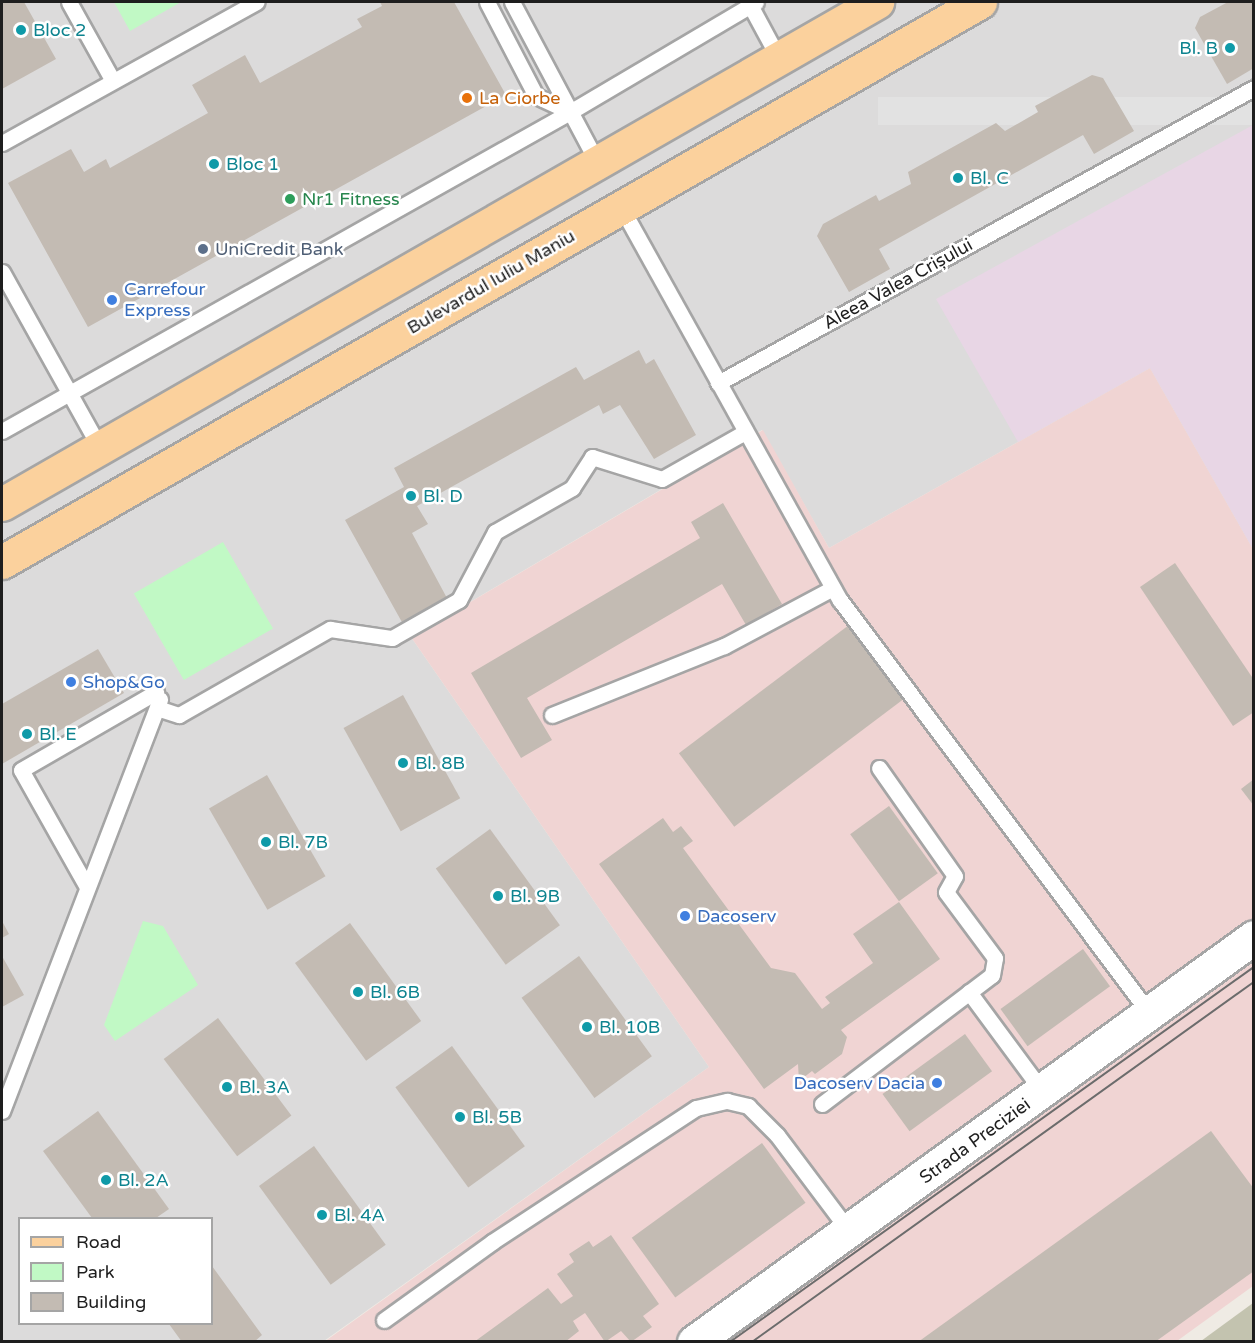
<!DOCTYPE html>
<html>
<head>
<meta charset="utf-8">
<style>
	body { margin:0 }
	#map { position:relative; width:1255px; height:1343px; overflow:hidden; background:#efebe4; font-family:"Varela Round",sans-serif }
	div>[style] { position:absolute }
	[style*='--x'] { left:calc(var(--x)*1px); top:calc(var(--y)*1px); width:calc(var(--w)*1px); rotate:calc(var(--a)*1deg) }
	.residential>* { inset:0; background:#dcdbdb }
	.commercial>* { inset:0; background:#f0d4d3 }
	.industrial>* { inset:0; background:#e8d6e5 }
	.construction>* { inset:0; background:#c3c3af }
	.park>* { inset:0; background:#c1f9c5; transform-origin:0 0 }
	.parking>* { inset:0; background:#e2e2e2; transform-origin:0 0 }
	.building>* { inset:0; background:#c3bbb3; transform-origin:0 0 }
	.roads { filter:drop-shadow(2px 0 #a5a5a5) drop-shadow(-2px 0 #a5a5a5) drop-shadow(0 2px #a5a5a5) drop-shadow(0 -2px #a5a5a5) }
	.service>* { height:15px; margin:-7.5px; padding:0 7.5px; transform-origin:7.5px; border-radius:7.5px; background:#fff }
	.tertiary>* { height:33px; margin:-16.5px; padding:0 16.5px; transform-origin:16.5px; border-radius:16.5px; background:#fff }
	.primary>* { height:33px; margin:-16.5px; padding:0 16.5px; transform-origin:16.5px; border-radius:16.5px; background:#fbd19d }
	.tram>* { height:1.5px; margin:-0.75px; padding:0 0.75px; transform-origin:0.75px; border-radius:0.75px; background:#6c6c6c }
	.dots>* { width:16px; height:16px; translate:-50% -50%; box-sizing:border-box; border:3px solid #fff; border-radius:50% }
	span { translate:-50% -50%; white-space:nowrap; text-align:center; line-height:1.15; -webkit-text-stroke:5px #fff; paint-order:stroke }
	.culture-label { font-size:18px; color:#0d838f }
	.left { translate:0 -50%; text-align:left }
	.right { translate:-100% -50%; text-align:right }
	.food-label { font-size:18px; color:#c56008 }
	.leisure-label { font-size:18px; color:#27864d }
	.service-label { font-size:18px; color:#4e5e75 }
	.street-label { font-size:18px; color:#1e1e1e }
	.shop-label { font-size:18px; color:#366cbe }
	.frame { position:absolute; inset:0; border:3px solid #1e1e1e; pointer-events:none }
	.legend { position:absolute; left:18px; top:1217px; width:195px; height:108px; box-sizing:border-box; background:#fff; border:2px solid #a5a5a5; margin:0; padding:8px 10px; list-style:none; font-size:18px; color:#1e1e1e }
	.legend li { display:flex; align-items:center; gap:12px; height:30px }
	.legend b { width:30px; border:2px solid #a5a5a5 }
</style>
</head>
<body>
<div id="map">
	<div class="residential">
		<i style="clip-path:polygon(evenodd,2px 2px,1253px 2px,1253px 549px,1150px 368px,829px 548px,762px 430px,411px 637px,709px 1067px,324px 1341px,2px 1342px,2px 2px,20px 1218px,212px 1218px,212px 1324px,20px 1324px,20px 1218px)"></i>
	</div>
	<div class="commercial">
		<i style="clip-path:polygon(1150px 368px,1253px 549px,1253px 1286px,1177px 1341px,324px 1342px,709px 1067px,411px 637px,763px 430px,829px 548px)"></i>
	</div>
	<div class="industrial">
		<i style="clip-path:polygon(1253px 125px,1253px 549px,1150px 368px,1018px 442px,936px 299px)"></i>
	</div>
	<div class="construction">
		<i style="clip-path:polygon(1253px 1303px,1253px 1341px,1201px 1341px)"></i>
	</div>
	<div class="park">
		<i style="clip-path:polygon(114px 2px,181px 2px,130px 31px)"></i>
		<i style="left:223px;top:542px;width:100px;height:103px;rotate:60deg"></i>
		<i style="clip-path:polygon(143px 921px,163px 926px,198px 985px,115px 1041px,104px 1025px)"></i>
	</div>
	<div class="parking">
		<i style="left:1253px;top:97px;width:28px;height:375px;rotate:90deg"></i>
	</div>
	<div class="building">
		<i style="clip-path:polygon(2px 2px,24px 2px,56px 59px,2px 89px)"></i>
		<i style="clip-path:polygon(380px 2px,454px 2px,506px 95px,88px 327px,8px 183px,71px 149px,84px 172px,106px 159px,110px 168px,208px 113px,192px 85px,245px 55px,260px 83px,362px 27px,357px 19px,382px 6px)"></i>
		<i style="clip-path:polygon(1228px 2px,1254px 2px,1254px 68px,1227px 84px,1195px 28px,1200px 17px)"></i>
		<i style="clip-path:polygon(1092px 75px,1103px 78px,1134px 131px,1094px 154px,1083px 135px,879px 249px,890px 269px,849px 292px,817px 236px,823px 224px,876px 195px,879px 201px,911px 184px,908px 172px,996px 123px,1005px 131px,1038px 112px,1035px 106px)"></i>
		<i style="clip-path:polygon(639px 350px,646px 364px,654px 359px,696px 435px,654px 459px,620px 405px,603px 414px,599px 405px,417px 506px,428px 524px,412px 533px,448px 600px,403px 624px,345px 520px,404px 487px,394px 468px,576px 367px,584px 380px)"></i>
		<i style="clip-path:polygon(723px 503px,782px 604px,746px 625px,722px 584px,527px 698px,552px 740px,521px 758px,471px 673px,700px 538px,691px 522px)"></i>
		<i style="clip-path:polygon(1175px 563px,1254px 680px,1254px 712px,1233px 726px,1140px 587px)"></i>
		<i style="left:849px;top:625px;width:92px;height:213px;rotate:53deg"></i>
		<i style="clip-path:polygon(98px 649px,124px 693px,2px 764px,2px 704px)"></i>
		<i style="left:403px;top:695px;width:118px;height:68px;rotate:61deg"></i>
		<i style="left:267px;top:775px;width:117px;height:67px;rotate:60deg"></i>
		<i style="clip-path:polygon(1254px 779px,1254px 806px,1241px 789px)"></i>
		<i style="left:889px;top:806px;width:83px;height:48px;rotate:54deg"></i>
		<i style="clip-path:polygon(663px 818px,673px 832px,681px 826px,693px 841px,683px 848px,771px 968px,795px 973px,822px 1009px,830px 1003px,825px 997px,873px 963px,853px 934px,899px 902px,940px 959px,841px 1030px,847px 1037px,842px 1054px,815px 1074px,812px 1071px,799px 1081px,798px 1064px,764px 1089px,599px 864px)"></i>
		<i style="left:490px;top:829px;width:119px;height:67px;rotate:54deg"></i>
		<i style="clip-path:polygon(2px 921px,9px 934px,2px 938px)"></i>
		<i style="left:350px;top:923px;width:121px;height:68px;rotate:54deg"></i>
		<i style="left:1083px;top:949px;width:46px;height:102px;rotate:54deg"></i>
		<i style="clip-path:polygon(2px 956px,24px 995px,2px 1007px)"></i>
		<i style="left:579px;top:956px;width:124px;height:71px;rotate:54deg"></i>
		<i style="left:218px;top:1018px;width:122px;height:68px;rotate:53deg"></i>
		<i style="left:965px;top:1034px;width:46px;height:102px;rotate:54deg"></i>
		<i style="left:452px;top:1046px;width:124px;height:70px;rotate:54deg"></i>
		<i style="clip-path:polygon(98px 1111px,169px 1209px,156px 1218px,92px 1218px,43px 1151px)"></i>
		<i style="clip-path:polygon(1211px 1131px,1254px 1189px,1254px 1271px,1155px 1342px,918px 1342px)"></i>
		<i style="left:762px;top:1143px;width:74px;height:161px;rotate:54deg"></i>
		<i style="left:314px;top:1146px;width:122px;height:68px;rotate:54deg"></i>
		<i style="clip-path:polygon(611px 1235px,659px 1304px,643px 1316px,652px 1327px,631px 1342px,621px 1331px,605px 1342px,585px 1313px,573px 1321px,579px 1331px,565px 1342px,474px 1342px,548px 1288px,561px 1304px,573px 1296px,557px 1274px,574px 1262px,569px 1254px,589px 1241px,593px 1247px)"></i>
		<i style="clip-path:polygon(212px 1266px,262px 1335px,254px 1342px,182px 1342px,169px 1324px,212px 1324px)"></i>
	</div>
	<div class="roads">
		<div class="service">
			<i style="--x:69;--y:2;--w:90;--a:60.9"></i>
			<i style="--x:487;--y:2;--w:106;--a:62.5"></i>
			<i style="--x:536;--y:96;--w:38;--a:25"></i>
			<i style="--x:512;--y:2;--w:181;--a:62"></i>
			<i style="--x:750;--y:5;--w:59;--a:61.7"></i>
			<i style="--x:2;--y:143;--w:291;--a:-29"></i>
			<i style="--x:621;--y:207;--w:450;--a:60.9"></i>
			<i style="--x:840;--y:600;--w:517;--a:53.17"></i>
			<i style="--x:2;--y:272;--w:201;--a:60.9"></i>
			<i style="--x:718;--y:383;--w:612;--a:-28.83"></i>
			<i style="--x:2;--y:431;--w:651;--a:-29.32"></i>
			<i style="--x:570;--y:112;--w:216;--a:-30.6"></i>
			<i style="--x:157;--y:708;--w:23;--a:18"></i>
			<i style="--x:179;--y:715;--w:174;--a:-29.7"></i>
			<i style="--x:330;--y:629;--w:63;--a:8.3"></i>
			<i style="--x:392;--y:638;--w:77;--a:-29.6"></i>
			<i style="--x:459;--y:600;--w:77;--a:-62.1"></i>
			<i style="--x:495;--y:532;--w:89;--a:-29.7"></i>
			<i style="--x:572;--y:488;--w:37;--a:-57"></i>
			<i style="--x:592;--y:457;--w:73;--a:17.4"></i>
			<i style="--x:662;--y:479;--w:95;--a:-29.5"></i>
			<i style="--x:552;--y:715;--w:185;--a:-21.9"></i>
			<i style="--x:724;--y:646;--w:123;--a:-28"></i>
			<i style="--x:87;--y:887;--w:134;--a:-119.4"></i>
			<i style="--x:21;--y:770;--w:156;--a:-30"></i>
			<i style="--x:969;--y:992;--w:124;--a:53.5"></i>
			<i style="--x:822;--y:1104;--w:213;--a:-37.2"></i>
			<i style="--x:992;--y:975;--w:17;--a:-80"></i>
			<i style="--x:995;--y:958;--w:82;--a:-126.6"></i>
			<i style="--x:946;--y:892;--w:18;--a:-61"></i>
			<i style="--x:955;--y:876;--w:132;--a:-125.1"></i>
			<i style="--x:2;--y:1111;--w:441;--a:-69"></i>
			<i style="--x:384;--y:1320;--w:133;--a:-35.8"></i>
			<i style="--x:492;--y:1242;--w:244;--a:-33.3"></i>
			<i style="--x:696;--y:1108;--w:32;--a:-13"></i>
			<i style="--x:727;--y:1101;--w:22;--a:13"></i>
			<i style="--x:748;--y:1106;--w:41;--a:45"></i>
			<i style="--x:777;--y:1135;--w:120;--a:53.1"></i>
		</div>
		<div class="tertiary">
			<i style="--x:694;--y:1342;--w:691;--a:-35.87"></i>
		</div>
		<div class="primary">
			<i style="--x:2;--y:504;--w:1009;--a:-29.84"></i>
			<i style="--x:2;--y:562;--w:1127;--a:-29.8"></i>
		</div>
	</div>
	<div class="tram">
		<i style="--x:730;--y:1342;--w:644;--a:-35.59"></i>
		<i style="--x:752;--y:1342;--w:618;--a:-35.65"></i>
	</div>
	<div class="dots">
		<i style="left:21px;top:30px;background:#0f9aa8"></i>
		<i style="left:1230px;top:48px;background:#0f9aa8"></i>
		<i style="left:467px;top:98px;background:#e8710a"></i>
		<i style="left:214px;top:164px;background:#0f9aa8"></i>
		<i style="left:958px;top:178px;background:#0f9aa8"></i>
		<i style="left:290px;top:199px;background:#2e9e5b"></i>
		<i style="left:203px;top:249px;background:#5c6f8a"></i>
		<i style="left:112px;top:300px;background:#3f7fe0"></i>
		<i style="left:411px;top:496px;background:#0f9aa8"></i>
		<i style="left:71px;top:682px;background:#3f7fe0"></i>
		<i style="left:27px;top:734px;background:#0f9aa8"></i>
		<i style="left:403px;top:763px;background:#0f9aa8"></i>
		<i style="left:266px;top:842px;background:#0f9aa8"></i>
		<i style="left:498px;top:896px;background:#0f9aa8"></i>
		<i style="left:685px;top:916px;background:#3f7fe0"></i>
		<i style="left:358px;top:992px;background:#0f9aa8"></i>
		<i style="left:587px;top:1027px;background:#0f9aa8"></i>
		<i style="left:937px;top:1083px;background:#3f7fe0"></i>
		<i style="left:227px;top:1087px;background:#0f9aa8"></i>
		<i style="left:460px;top:1117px;background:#0f9aa8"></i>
		<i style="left:106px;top:1180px;background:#0f9aa8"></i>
		<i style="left:322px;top:1215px;background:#0f9aa8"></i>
	</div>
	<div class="culture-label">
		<span class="left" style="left:33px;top:30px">Bloc 2</span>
		<span class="right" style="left:1218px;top:48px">Bl. B</span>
		<span class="left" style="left:226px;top:164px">Bloc 1</span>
		<span class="left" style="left:970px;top:178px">Bl. C</span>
		<span class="left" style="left:423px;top:496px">Bl. D</span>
		<span class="left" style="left:39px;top:734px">Bl. E</span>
		<span class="left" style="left:415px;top:763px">Bl. 8B</span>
		<span class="left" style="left:278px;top:842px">Bl. 7B</span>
		<span class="left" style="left:510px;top:896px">Bl. 9B</span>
		<span class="left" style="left:370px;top:992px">Bl. 6B</span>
		<span class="left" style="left:599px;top:1027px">Bl. 10B</span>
		<span class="left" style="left:239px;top:1087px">Bl. 3A</span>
		<span class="left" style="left:472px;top:1117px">Bl. 5B</span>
		<span class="left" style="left:118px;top:1180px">Bl. 2A</span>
		<span class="left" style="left:334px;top:1215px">Bl. 4A</span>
	</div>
	<div class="food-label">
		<span class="left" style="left:479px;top:98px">La Ciorbe</span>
	</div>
	<div class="leisure-label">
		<span class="left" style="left:302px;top:199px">Nr1 Fitness</span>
	</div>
	<div class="service-label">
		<span class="left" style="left:215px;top:249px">UniCredit Bank</span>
	</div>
	<div class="street-label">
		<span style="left:491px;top:282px;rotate:-30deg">Bulevardul Iuliu Maniu</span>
		<span style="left:898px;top:284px;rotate:-29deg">Aleea Valea Crișului</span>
		<span style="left:975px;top:1141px;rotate:-36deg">Strada Preciziei</span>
	</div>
	<div class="shop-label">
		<span class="left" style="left:124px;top:300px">Carrefour<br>Express</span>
		<span class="left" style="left:83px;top:682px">Shop&amp;Go</span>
		<span class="left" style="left:697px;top:916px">Dacoserv</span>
		<span class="right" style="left:925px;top:1083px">Dacoserv Dacia</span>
	</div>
	<div class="frame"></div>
	<ul class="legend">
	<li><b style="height:8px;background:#fbd19d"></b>Road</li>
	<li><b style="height:16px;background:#c1f9c5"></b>Park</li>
	<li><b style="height:16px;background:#c3bbb3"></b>Building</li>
	</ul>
</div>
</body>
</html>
